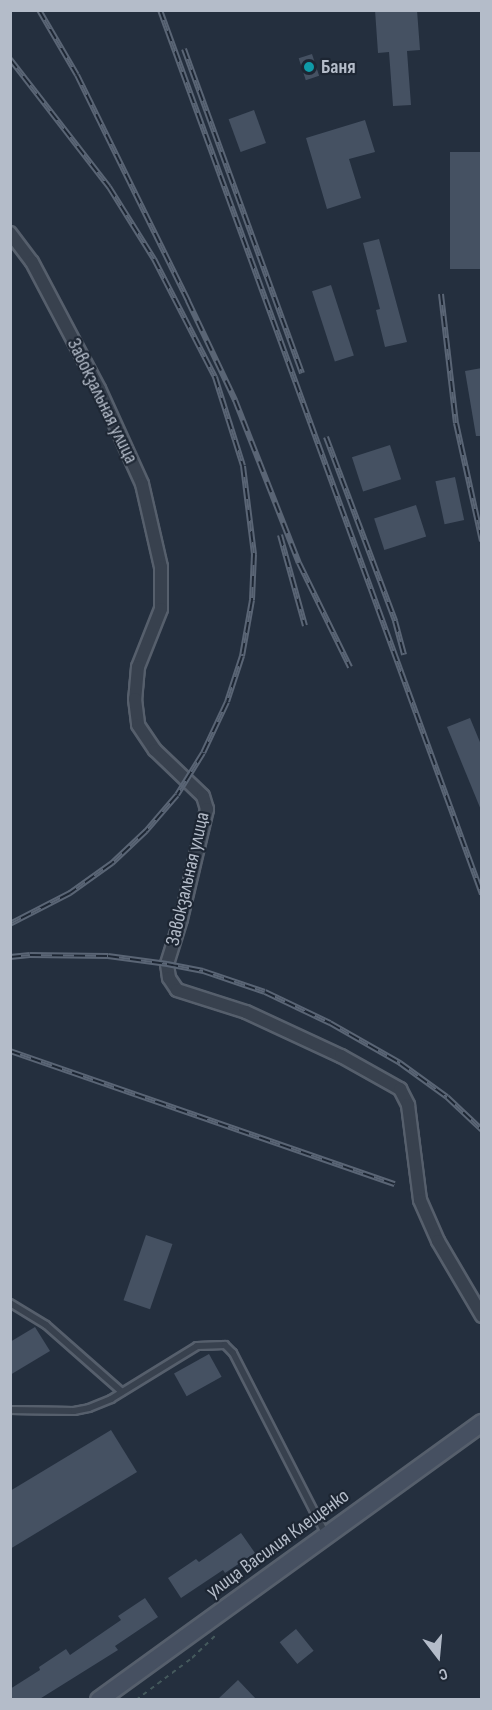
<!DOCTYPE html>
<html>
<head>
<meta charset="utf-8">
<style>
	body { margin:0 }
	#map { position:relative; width:492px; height:1710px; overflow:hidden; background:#242f3e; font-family:"Sofia Sans Condensed",sans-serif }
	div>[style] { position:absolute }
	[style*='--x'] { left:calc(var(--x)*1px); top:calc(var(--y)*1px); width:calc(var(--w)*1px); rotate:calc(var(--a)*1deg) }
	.building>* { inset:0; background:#455162; transform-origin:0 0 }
	.path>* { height:2px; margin-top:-1px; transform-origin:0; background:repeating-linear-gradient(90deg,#44595c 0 4.5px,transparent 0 9px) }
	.roads { filter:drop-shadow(2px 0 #565f6c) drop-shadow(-2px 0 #565f6c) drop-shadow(0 2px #565f6c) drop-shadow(0 -2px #565f6c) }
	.lane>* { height:6px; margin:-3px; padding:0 3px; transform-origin:3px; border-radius:3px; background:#38414e }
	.street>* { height:12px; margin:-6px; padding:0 6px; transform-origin:6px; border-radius:6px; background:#38414e }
	.secondary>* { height:16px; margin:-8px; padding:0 8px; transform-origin:8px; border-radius:8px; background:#465061 }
	.rail>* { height:6px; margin-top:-3px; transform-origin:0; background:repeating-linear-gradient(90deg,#1d2633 0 11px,#5a6575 0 22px); box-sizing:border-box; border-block:2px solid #5a6575 }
	.dots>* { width:16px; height:16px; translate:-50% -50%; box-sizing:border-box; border:3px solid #1d2633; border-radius:50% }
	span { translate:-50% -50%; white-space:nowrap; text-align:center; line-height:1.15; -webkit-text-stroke:4.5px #1d2633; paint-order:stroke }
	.poi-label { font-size:20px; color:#b4bcc9; font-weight:700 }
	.left { translate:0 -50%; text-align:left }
	.street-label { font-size:20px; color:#b4bcc9 }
	.frame { position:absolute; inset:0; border:12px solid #b4bcc9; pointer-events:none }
	.north { position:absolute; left:408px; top:1626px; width:60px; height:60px; -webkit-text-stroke:4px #1d2633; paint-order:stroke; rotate:164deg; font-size:16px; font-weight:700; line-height:24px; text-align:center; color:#b4bcc9 }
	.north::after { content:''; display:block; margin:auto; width:21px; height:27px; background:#b4bcc9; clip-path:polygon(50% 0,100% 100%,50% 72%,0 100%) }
</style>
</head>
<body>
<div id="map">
	<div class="building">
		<i style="clip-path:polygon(375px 10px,417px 10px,420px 50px,407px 51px,411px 105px,393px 106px,389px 52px,378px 53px)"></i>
		<i style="left:312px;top:54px;width:23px;height:14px;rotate:72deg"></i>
		<i style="left:254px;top:110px;width:35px;height:27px;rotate:70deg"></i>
		<i style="clip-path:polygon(365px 120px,375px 152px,349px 159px,361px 198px,327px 209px,306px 138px)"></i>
		<i style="left:482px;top:152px;width:117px;height:32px;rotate:90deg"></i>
		<i style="clip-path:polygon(379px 239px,407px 342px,385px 347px,376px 310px,380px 309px,363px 243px)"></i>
		<i style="left:331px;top:285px;width:74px;height:20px;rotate:72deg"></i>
		<i style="clip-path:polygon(482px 368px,482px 436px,476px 436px,465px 371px)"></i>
		<i style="left:390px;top:445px;width:36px;height:40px;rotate:72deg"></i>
		<i style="left:455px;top:477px;width:44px;height:20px;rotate:78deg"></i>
		<i style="left:416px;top:505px;width:33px;height:44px;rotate:72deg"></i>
		<i style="clip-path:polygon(470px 718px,482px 747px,481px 810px,447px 727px)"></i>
		<i style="left:146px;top:1235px;width:28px;height:69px;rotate:19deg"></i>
		<i style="clip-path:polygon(35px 1327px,50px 1351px,10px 1375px,10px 1342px)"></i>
		<i style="left:209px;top:1354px;width:26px;height:40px;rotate:61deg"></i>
		<i style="clip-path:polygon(111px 1430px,137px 1472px,10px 1549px,10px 1491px)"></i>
		<i style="clip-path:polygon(241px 1533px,255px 1553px,225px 1573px,223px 1570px,181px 1598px,168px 1578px,196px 1559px,199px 1562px)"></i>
		<i style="clip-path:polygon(145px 1598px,158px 1617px,115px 1646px,118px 1650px,38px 1700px,10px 1700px,10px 1689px,40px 1670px,39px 1667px,66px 1649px,70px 1655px,121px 1620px,118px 1616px)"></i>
		<i style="left:296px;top:1629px;width:28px;height:21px;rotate:51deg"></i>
		<i style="clip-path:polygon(238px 1680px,257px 1700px,217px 1700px)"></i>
	</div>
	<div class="path">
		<i style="--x:136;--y:1700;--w:70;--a:-36.9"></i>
		<i style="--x:192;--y:1658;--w:35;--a:-44"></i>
	</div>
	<div class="roads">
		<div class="lane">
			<i style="--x:10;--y:1303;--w:42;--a:31.4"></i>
			<i style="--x:46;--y:1325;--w:101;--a:41.4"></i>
			<i style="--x:10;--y:1410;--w:64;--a:0.9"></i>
			<i style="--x:74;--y:1411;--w:15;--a:-11"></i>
			<i style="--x:89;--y:1408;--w:24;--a:-22"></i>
			<i style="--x:111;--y:1399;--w:101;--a:-31.6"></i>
			<i style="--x:197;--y:1346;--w:28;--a:-2"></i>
			<i style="--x:225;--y:1345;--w:11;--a:45"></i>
			<i style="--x:233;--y:1353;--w:202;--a:62.9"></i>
		</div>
		<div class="street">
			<i style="--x:10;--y:233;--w:36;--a:53"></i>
			<i style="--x:32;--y:262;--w:144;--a:62.2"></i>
			<i style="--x:99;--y:389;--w:104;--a:65.6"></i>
			<i style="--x:142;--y:484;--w:85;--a:77.1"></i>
			<i style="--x:161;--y:567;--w:42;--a:90"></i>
			<i style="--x:161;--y:609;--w:62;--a:111.6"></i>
			<i style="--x:138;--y:667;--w:32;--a:95"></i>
			<i style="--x:135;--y:699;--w:26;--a:83"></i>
			<i style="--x:138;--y:725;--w:30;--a:56"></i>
			<i style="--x:155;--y:750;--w:66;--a:43.8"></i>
			<i style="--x:203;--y:796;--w:14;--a:73"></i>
			<i style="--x:207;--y:809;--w:113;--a:103.3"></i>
			<i style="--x:181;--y:919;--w:47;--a:107.3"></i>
			<i style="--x:167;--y:964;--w:14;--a:82"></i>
			<i style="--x:169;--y:978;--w:14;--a:56"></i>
			<i style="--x:177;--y:990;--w:72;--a:17.7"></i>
			<i style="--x:246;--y:1012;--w:105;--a:24.9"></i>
			<i style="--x:341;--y:1056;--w:68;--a:29.2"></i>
			<i style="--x:400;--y:1089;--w:18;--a:63"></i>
			<i style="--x:408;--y:1105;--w:96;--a:82.8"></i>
			<i style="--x:420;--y:1200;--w:45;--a:66.3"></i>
			<i style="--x:438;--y:1241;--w:87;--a:59.6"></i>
		</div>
		<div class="secondary">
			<i style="--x:99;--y:1700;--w:473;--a:-35.9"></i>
		</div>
	</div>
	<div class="rail">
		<i style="--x:39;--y:10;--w:75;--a:59.7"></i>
		<i style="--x:77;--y:75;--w:252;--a:63.8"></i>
		<i style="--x:188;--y:301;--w:110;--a:64.6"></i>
		<i style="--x:235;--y:400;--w:175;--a:68.6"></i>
		<i style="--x:299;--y:563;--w:116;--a:63.9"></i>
		<i style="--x:160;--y:10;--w:941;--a:69.99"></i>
		<i style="--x:184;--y:49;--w:345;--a:70"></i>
		<i style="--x:10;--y:59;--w:162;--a:52.3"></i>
		<i style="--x:109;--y:187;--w:85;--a:58"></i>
		<i style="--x:154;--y:259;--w:133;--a:62.7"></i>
		<i style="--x:215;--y:377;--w:93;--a:72.5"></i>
		<i style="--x:243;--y:466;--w:89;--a:82.9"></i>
		<i style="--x:254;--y:554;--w:46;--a:92.5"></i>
		<i style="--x:252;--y:600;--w:57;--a:100.1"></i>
		<i style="--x:242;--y:656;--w:48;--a:108.1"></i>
		<i style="--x:227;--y:702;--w:56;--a:115.2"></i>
		<i style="--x:203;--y:753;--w:49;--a:121.8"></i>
		<i style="--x:177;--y:795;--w:48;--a:130.7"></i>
		<i style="--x:146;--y:831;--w:47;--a:136.7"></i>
		<i style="--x:112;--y:863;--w:52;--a:144.5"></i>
		<i style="--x:70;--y:893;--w:68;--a:152.7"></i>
		<i style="--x:441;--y:294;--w:130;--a:83.4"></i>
		<i style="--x:456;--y:423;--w:121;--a:77.6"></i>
		<i style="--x:326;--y:437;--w:197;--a:69.4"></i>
		<i style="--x:395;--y:621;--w:35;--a:75"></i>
		<i style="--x:280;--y:535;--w:94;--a:74.6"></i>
		<i style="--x:10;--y:957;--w:20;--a:-6"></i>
		<i style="--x:30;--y:955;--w:78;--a:0.7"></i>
		<i style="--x:108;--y:956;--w:60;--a:7.7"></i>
		<i style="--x:167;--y:964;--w:37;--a:11"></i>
		<i style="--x:203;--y:971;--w:65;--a:18.7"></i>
		<i style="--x:265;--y:992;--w:72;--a:25.5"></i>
		<i style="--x:330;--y:1023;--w:81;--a:29.7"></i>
		<i style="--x:400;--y:1063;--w:58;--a:35.9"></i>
		<i style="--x:447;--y:1097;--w:48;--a:43.3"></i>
		<i style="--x:10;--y:1051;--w:407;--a:19.1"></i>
	</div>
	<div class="dots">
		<i style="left:309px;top:67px;background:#0f9aa8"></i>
	</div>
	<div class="poi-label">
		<span class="left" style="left:321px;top:67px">Баня</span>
	</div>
	<div class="street-label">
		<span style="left:102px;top:401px;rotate:64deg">Завокзальная улица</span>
		<span style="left:188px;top:879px;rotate:-77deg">Завокзальная улица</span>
		<span style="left:278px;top:1544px;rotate:-36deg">улица Василия Клещенко</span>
	</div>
	<div class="frame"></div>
	<div class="north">С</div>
</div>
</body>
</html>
